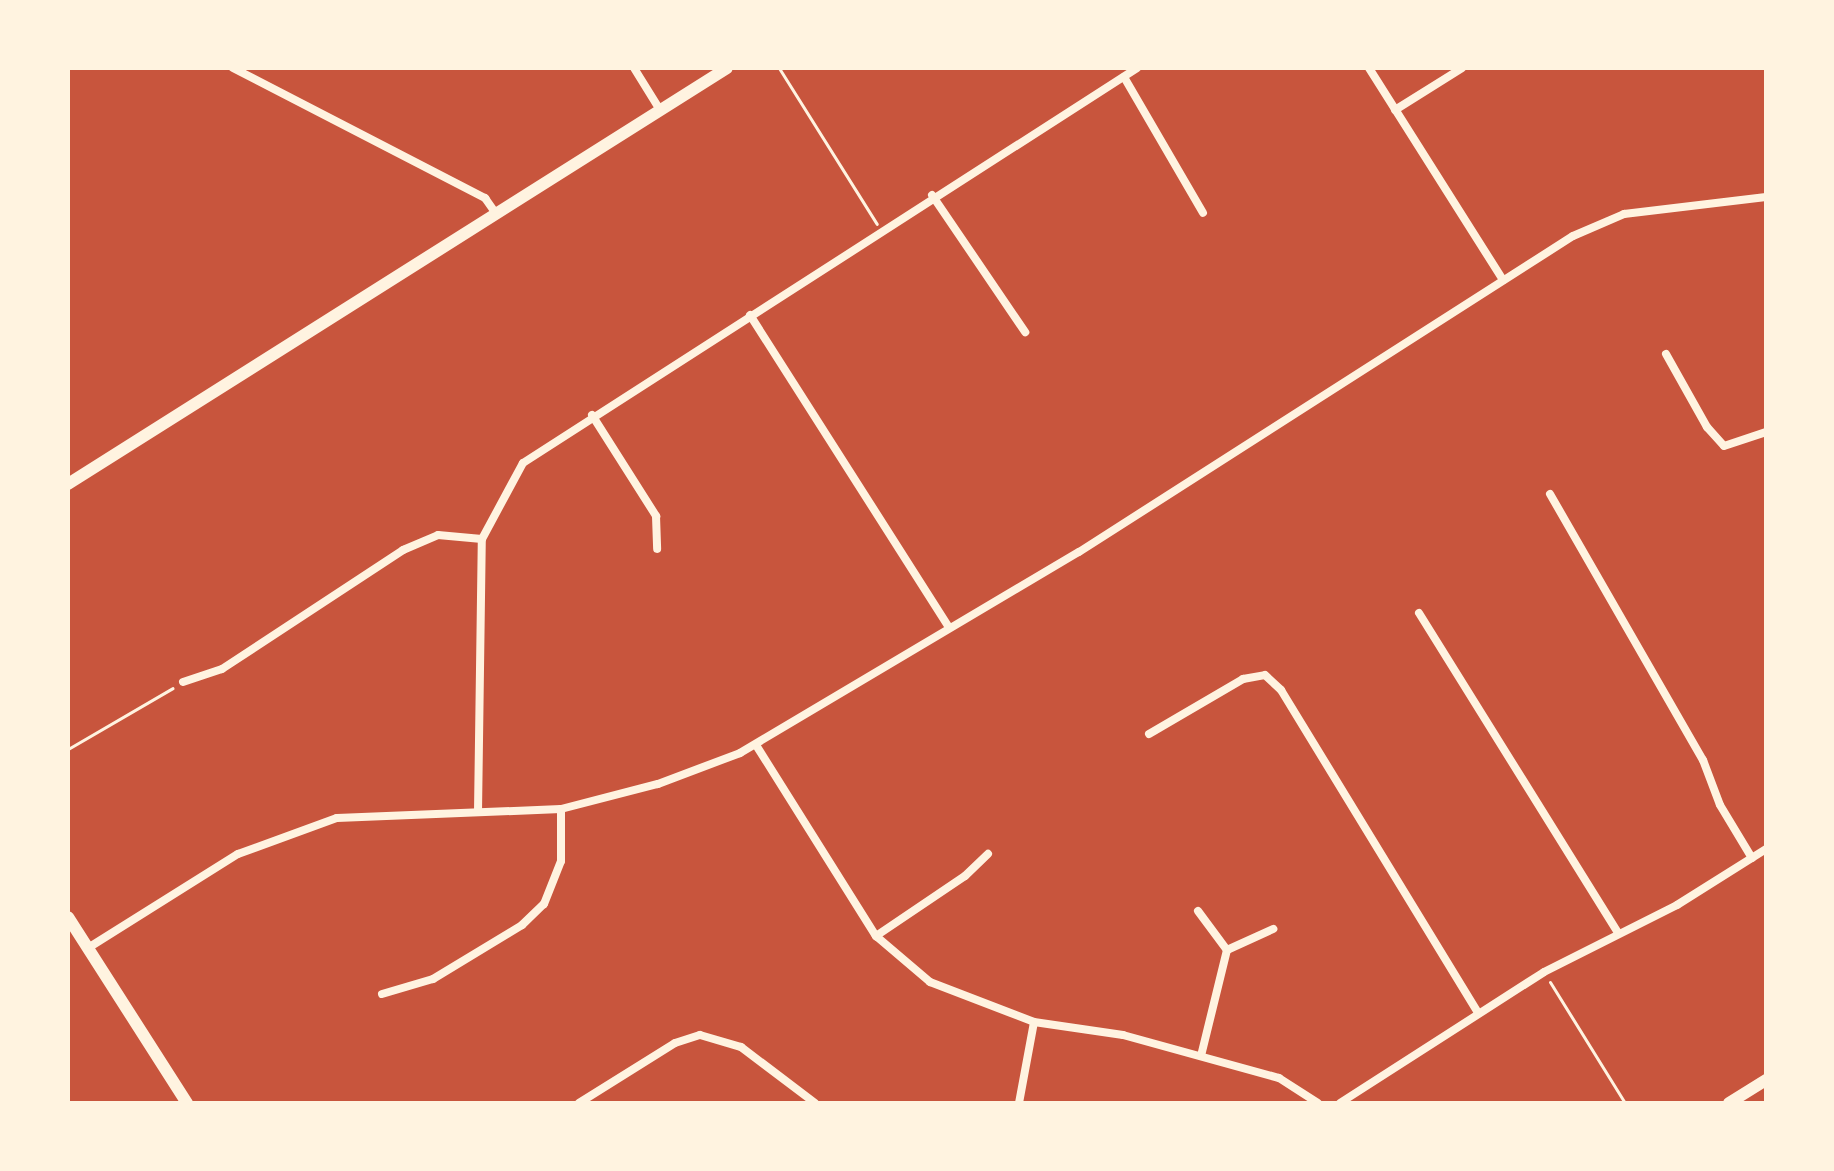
<!DOCTYPE html>
<html>
<head>
<meta charset="utf-8">
<style>
	body { margin:0 }
	#map { position:relative; width:1834px; height:1171px; overflow:hidden; background:#c8553d; font-family:Barlow,sans-serif }
	div>[style] { position:absolute }
	[style*='--x'] { left:calc(var(--x)*1px); top:calc(var(--y)*1px); width:calc(var(--w)*1px); rotate:calc(var(--a)*1deg) }
	.path>* { height:3px; margin:-1.5px; padding:0 1.5px; transform-origin:1.5px; border-radius:1.5px; background:#fff3e0 }
	.minor>* { height:8px; margin:-4px; padding:0 4px; transform-origin:4px; border-radius:4px; background:#fff3e0 }
	.tertiary>* { height:12px; margin:-6px; padding:0 6px; transform-origin:6px; border-radius:6px; background:#fff3e0 }
	span { translate:-50% -50%; white-space:nowrap; text-align:center; line-height:1.15; -webkit-text-stroke:6px #fff3e0; paint-order:stroke }
	.frame { position:absolute; inset:0; border:70px solid #fff3e0; pointer-events:none }
</style>
</head>
<body>
<div id="map">
	<div class="path">
		<i style="--x:779;--y:68;--w:184;--a:57.9"></i>
		<i style="--x:68;--y:749;--w:121;--a:-30.2"></i>
		<i style="--x:1550;--y:982;--w:142;--a:58.2"></i>
	</div>
	<div class="minor">
		<i style="--x:233;--y:68;--w:284;--a:27.3"></i>
		<i style="--x:485;--y:198;--w:19;--a:55"></i>
		<i style="--x:634;--y:68;--w:49;--a:58.2"></i>
		<i style="--x:1369;--y:68;--w:251;--a:57.7"></i>
		<i style="--x:1124;--y:77;--w:157;--a:59.8"></i>
		<i style="--x:1395;--y:110;--w:79;--a:-32.1"></i>
		<i style="--x:932;--y:195;--w:166;--a:55.8"></i>
		<i style="--x:750;--y:315;--w:370;--a:57.5"></i>
		<i style="--x:1666;--y:354;--w:84;--a:60.7"></i>
		<i style="--x:1707;--y:427;--w:25;--a:48"></i>
		<i style="--x:1724;--y:446;--w:44;--a:-18.4"></i>
		<i style="--x:592;--y:415;--w:120;--a:57.6"></i>
		<i style="--x:656;--y:516;--w:33;--a:88"></i>
		<i style="--x:1550;--y:494;--w:307;--a:60.1"></i>
		<i style="--x:1703;--y:760;--w:48;--a:69.3"></i>
		<i style="--x:1720;--y:805;--w:62;--a:58.9"></i>
		<i style="--x:1419;--y:613;--w:377;--a:58.1"></i>
		<i style="--x:183;--y:682;--w:41;--a:-18.4"></i>
		<i style="--x:222;--y:669;--w:217;--a:-33.3"></i>
		<i style="--x:403;--y:550;--w:38;--a:-23"></i>
		<i style="--x:438;--y:535;--w:44;--a:5.2"></i>
		<i style="--x:1149;--y:734;--w:109;--a:-30.3"></i>
		<i style="--x:1243;--y:679;--w:22;--a:-10"></i>
		<i style="--x:1265;--y:675;--w:22;--a:43"></i>
		<i style="--x:1281;--y:690;--w:378;--a:58.6"></i>
		<i style="--x:756;--y:745;--w:226;--a:57.9"></i>
		<i style="--x:876;--y:936;--w:71;--a:40.4"></i>
		<i style="--x:930;--y:982;--w:111;--a:21"></i>
		<i style="--x:1034;--y:1022;--w:90;--a:8.3"></i>
		<i style="--x:1123;--y:1035;--w:162;--a:15.4"></i>
		<i style="--x:1279;--y:1078;--w:46;--a:32.7"></i>
		<i style="--x:478;--y:812;--w:273;--a:-89.2"></i>
		<i style="--x:482;--y:539;--w:86;--a:-61.7"></i>
		<i style="--x:523;--y:463;--w:730;--a:-32.75"></i>
		<i style="--x:1198;--y:911;--w:49;--a:53.4"></i>
		<i style="--x:1227;--y:950;--w:109;--a:103.8"></i>
		<i style="--x:876;--y:936;--w:107;--a:-34"></i>
		<i style="--x:965;--y:876;--w:32;--a:-44"></i>
		<i style="--x:88;--y:948;--w:177;--a:-32.1"></i>
		<i style="--x:238;--y:854;--w:105;--a:-20"></i>
		<i style="--x:337;--y:818;--w:224;--a:-2.3"></i>
		<i style="--x:561;--y:809;--w:100;--a:-14.5"></i>
		<i style="--x:658;--y:784;--w:88;--a:-20.7"></i>
		<i style="--x:740;--y:753;--w:394;--a:-30.7"></i>
		<i style="--x:1079;--y:552;--w:586;--a:-32.61"></i>
		<i style="--x:1573;--y:236;--w:56;--a:-23.3"></i>
		<i style="--x:1624;--y:214;--w:143;--a:-6.8"></i>
		<i style="--x:1227;--y:950;--w:51;--a:-24.5"></i>
		<i style="--x:382;--y:994;--w:53;--a:-16.4"></i>
		<i style="--x:433;--y:979;--w:104;--a:-31.2"></i>
		<i style="--x:522;--y:925;--w:30;--a:-44"></i>
		<i style="--x:544;--y:904;--w:46;--a:-68.4"></i>
		<i style="--x:561;--y:861;--w:52;--a:-90"></i>
		<i style="--x:579;--y:1103;--w:113;--a:-32"></i>
		<i style="--x:675;--y:1043;--w:26;--a:-18"></i>
		<i style="--x:700;--y:1035;--w:43;--a:16.3"></i>
		<i style="--x:741;--y:1047;--w:93;--a:37.1"></i>
		<i style="--x:1019;--y:1103;--w:82;--a:-79.5"></i>
		<i style="--x:1340;--y:1103;--w:242;--a:-32.7"></i>
		<i style="--x:1544;--y:972;--w:149;--a:-26.7"></i>
		<i style="--x:1677;--y:905;--w:105;--a:-32.2"></i>
	</div>
	<div class="tertiary">
		<i style="--x:68;--y:484;--w:779;--a:-32.26"></i>
		<i style="--x:68;--y:917;--w:221;--a:57.4"></i>
		<i style="--x:1729;--y:1103;--w:44;--a:-31.9"></i>
	</div>
	<div class="frame"></div>
</div>
</body>
</html>
